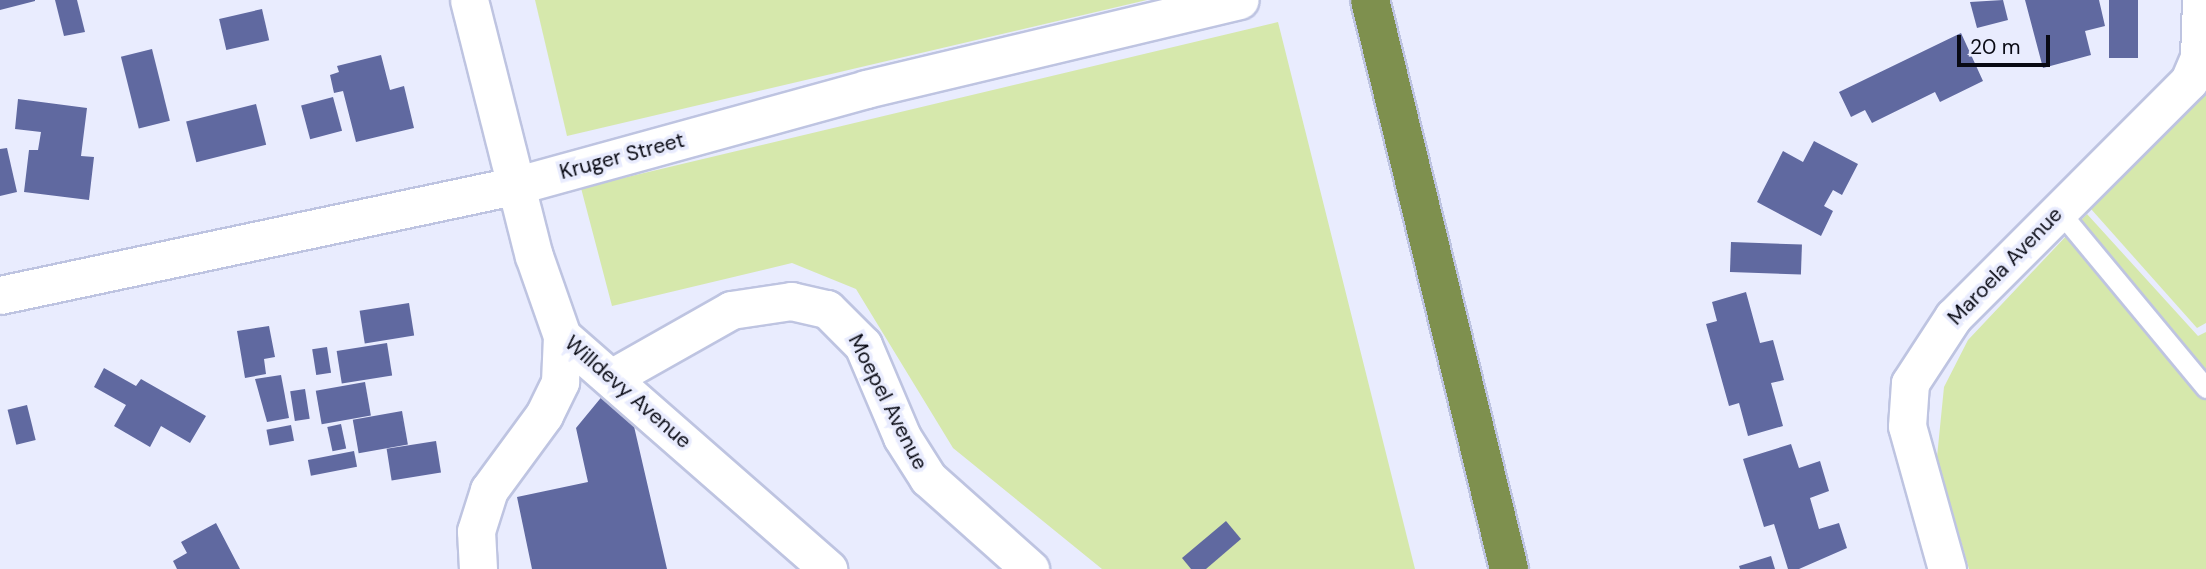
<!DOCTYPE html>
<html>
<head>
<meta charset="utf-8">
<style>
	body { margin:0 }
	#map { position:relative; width:2206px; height:569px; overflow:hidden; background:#e9ecfe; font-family:"DM Sans",sans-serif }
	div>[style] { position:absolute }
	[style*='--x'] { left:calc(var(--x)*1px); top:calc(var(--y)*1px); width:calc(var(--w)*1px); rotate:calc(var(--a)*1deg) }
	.green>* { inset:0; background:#d6e8ac }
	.building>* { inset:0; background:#6069a0; transform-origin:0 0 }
	.roads { filter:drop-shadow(2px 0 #bec4e1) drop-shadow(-2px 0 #bec4e1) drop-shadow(0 2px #bec4e1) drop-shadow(0 -2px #bec4e1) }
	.lane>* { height:19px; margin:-9.5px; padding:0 9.5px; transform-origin:9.5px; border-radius:9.5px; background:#fff }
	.street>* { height:37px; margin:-18.5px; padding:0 18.5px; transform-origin:18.5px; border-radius:18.5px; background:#fff }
	.highway>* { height:38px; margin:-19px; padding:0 19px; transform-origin:19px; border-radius:19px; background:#7e904e }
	span { translate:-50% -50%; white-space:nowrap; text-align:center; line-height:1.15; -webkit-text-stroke:7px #e9ecfe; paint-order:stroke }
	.street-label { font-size:21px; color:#090a14 }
	.scale { position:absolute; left:1957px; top:35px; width:93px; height:32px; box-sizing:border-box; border:4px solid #090a14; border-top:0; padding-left:9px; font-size:21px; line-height:24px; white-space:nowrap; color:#090a14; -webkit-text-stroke:5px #e9ecfe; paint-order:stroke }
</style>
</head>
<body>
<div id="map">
	<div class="green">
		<i style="clip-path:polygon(535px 0,1147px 0,567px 136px)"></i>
		<i style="clip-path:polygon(1278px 22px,1415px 569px,1102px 569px,953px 448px,856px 289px,792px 263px,612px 306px,581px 188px)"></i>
		<i style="clip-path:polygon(2206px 91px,2206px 323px,2197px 328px,2091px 209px)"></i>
		<i style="clip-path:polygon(2087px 214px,2198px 336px,2206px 332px,2206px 569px,1969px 569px,1937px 457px,1944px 387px,1968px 340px)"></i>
	</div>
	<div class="building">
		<i style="clip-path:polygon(0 0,35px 0,35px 1px,0 10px)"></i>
		<i style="clip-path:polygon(55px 0,77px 0,85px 32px,64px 36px)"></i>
		<i style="clip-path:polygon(2003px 0,2008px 20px,1977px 28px,1970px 2px)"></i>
		<i style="clip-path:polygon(2025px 0,2099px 0,2105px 26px,2085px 31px,2091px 55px,2043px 68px)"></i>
		<i style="left:2109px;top:0;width:29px;height:58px"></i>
		<i style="left:262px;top:9px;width:32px;height:44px;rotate:77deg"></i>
		<i style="clip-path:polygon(1961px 33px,1983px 81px,1940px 102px,1935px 92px,1872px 123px,1865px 110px,1851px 117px,1839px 92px)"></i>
		<i style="left:152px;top:49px;width:74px;height:32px;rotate:76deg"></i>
		<i style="clip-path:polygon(381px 55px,390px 90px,404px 86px,414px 128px,356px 142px,343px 91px,334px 93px,330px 75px,339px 72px,337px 66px)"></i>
		<i style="left:333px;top:97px;width:35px;height:33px;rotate:75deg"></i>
		<i style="clip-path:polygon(18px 99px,87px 108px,81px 156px,94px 157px,89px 200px,24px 192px,29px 150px,38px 150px,41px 132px,15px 129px)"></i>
		<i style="left:256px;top:104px;width:42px;height:72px;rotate:76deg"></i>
		<i style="clip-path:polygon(1814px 141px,1858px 164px,1842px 195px,1833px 190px,1824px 206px,1833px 211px,1821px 236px,1757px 202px,1783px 151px,1803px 162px)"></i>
		<i style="clip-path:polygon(7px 148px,17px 192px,0 196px,0 149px)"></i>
		<i style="left:1731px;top:242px;width:71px;height:30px;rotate:2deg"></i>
		<i style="clip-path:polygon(1746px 292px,1760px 343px,1773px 340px,1784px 380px,1771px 383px,1783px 426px,1748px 436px,1739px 403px,1729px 406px,1706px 324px,1717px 321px,1712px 302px)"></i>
		<i style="left:409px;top:303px;width:33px;height:50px;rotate:81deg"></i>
		<i style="clip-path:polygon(269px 326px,275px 357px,264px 359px,266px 374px,245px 378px,237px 331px)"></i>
		<i style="left:387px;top:343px;width:33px;height:51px;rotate:81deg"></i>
		<i style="left:327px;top:347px;width:26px;height:15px;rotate:81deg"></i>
		<i style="clip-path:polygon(104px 368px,136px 386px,141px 379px,206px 416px,190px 443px,161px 426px,150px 447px,114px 426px,126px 405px,94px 387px)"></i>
		<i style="clip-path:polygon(281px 375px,289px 418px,267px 422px,255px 379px)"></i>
		<i style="left:365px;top:382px;width:34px;height:50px;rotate:80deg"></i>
		<i style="left:305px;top:389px;width:30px;height:15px;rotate:81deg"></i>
		<i style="clip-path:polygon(604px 394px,633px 422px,667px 569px,532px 569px,517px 497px,588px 482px,576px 428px)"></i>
		<i style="left:27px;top:405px;width:36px;height:20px;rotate:76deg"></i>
		<i style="left:402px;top:411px;width:34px;height:50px;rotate:80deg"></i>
		<i style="left:341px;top:424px;width:25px;height:14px;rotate:78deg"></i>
		<i style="left:291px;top:425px;width:16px;height:25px;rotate:79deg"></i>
		<i style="left:436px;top:441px;width:32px;height:50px;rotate:81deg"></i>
		<i style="clip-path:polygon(1791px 444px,1799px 468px,1820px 461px,1829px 491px,1810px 498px,1819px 529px,1839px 523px,1847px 548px,1799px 569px,1788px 569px,1774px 524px,1764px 527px,1743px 459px)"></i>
		<i style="left:354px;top:451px;width:16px;height:47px;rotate:79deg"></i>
		<i style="clip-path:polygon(1226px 521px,1241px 539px,1206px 569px,1191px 569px,1182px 558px)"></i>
		<i style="clip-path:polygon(216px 523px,240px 569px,177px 569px,173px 561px,187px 553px,181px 542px)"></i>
		<i style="clip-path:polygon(1771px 556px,1775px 569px,1740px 569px,1739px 566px)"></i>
	</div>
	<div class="roads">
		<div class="lane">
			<i style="--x:2059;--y:211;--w:230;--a:50.3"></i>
		</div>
		<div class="street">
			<i style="--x:469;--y:0;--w:264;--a:75.8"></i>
			<i style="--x:534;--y:256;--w:85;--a:70.7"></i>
			<i style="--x:562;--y:336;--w:354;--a:41.2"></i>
			<i style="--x:0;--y:295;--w:530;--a:-11.99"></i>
			<i style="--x:518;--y:185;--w:361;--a:-15.4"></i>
			<i style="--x:866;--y:89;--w:384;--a:-13.4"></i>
			<i style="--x:611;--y:378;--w:138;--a:-29.5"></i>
			<i style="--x:731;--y:310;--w:61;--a:-8.5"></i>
			<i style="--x:791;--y:301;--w:37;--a:13"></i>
			<i style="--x:827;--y:309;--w:51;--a:45"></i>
			<i style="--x:863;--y:345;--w:100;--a:67"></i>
			<i style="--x:902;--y:437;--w:49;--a:57.6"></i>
			<i style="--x:928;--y:478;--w:137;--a:41.7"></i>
			<i style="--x:478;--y:569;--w:38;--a:-93"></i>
			<i style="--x:476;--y:531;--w:43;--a:-72.4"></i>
			<i style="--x:489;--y:490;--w:93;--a:-53.7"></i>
			<i style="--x:544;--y:415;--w:37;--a:-64"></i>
			<i style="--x:560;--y:382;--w:46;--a:-87.5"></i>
			<i style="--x:1947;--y:569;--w:148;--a:-105.6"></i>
			<i style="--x:1907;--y:426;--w:43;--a:-86"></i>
			<i style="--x:1910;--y:383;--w:79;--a:-56.9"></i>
			<i style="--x:1953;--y:317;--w:334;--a:-45"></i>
			<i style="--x:2189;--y:81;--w:25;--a:-67"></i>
			<i style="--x:2199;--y:58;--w:58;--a:-88"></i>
		</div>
		<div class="highway">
			<i style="--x:1370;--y:0;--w:586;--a:76.27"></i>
		</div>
	</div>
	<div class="street-label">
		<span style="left:622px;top:156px;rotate:-15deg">Kruger Street</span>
		<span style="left:2005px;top:266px;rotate:-46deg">Maroela Avenue</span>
		<span style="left:628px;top:392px;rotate:41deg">Willdevy Avenue</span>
		<span style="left:888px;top:402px;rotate:63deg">Moepel Avenue</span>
	</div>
	<div class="scale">20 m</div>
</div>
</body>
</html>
